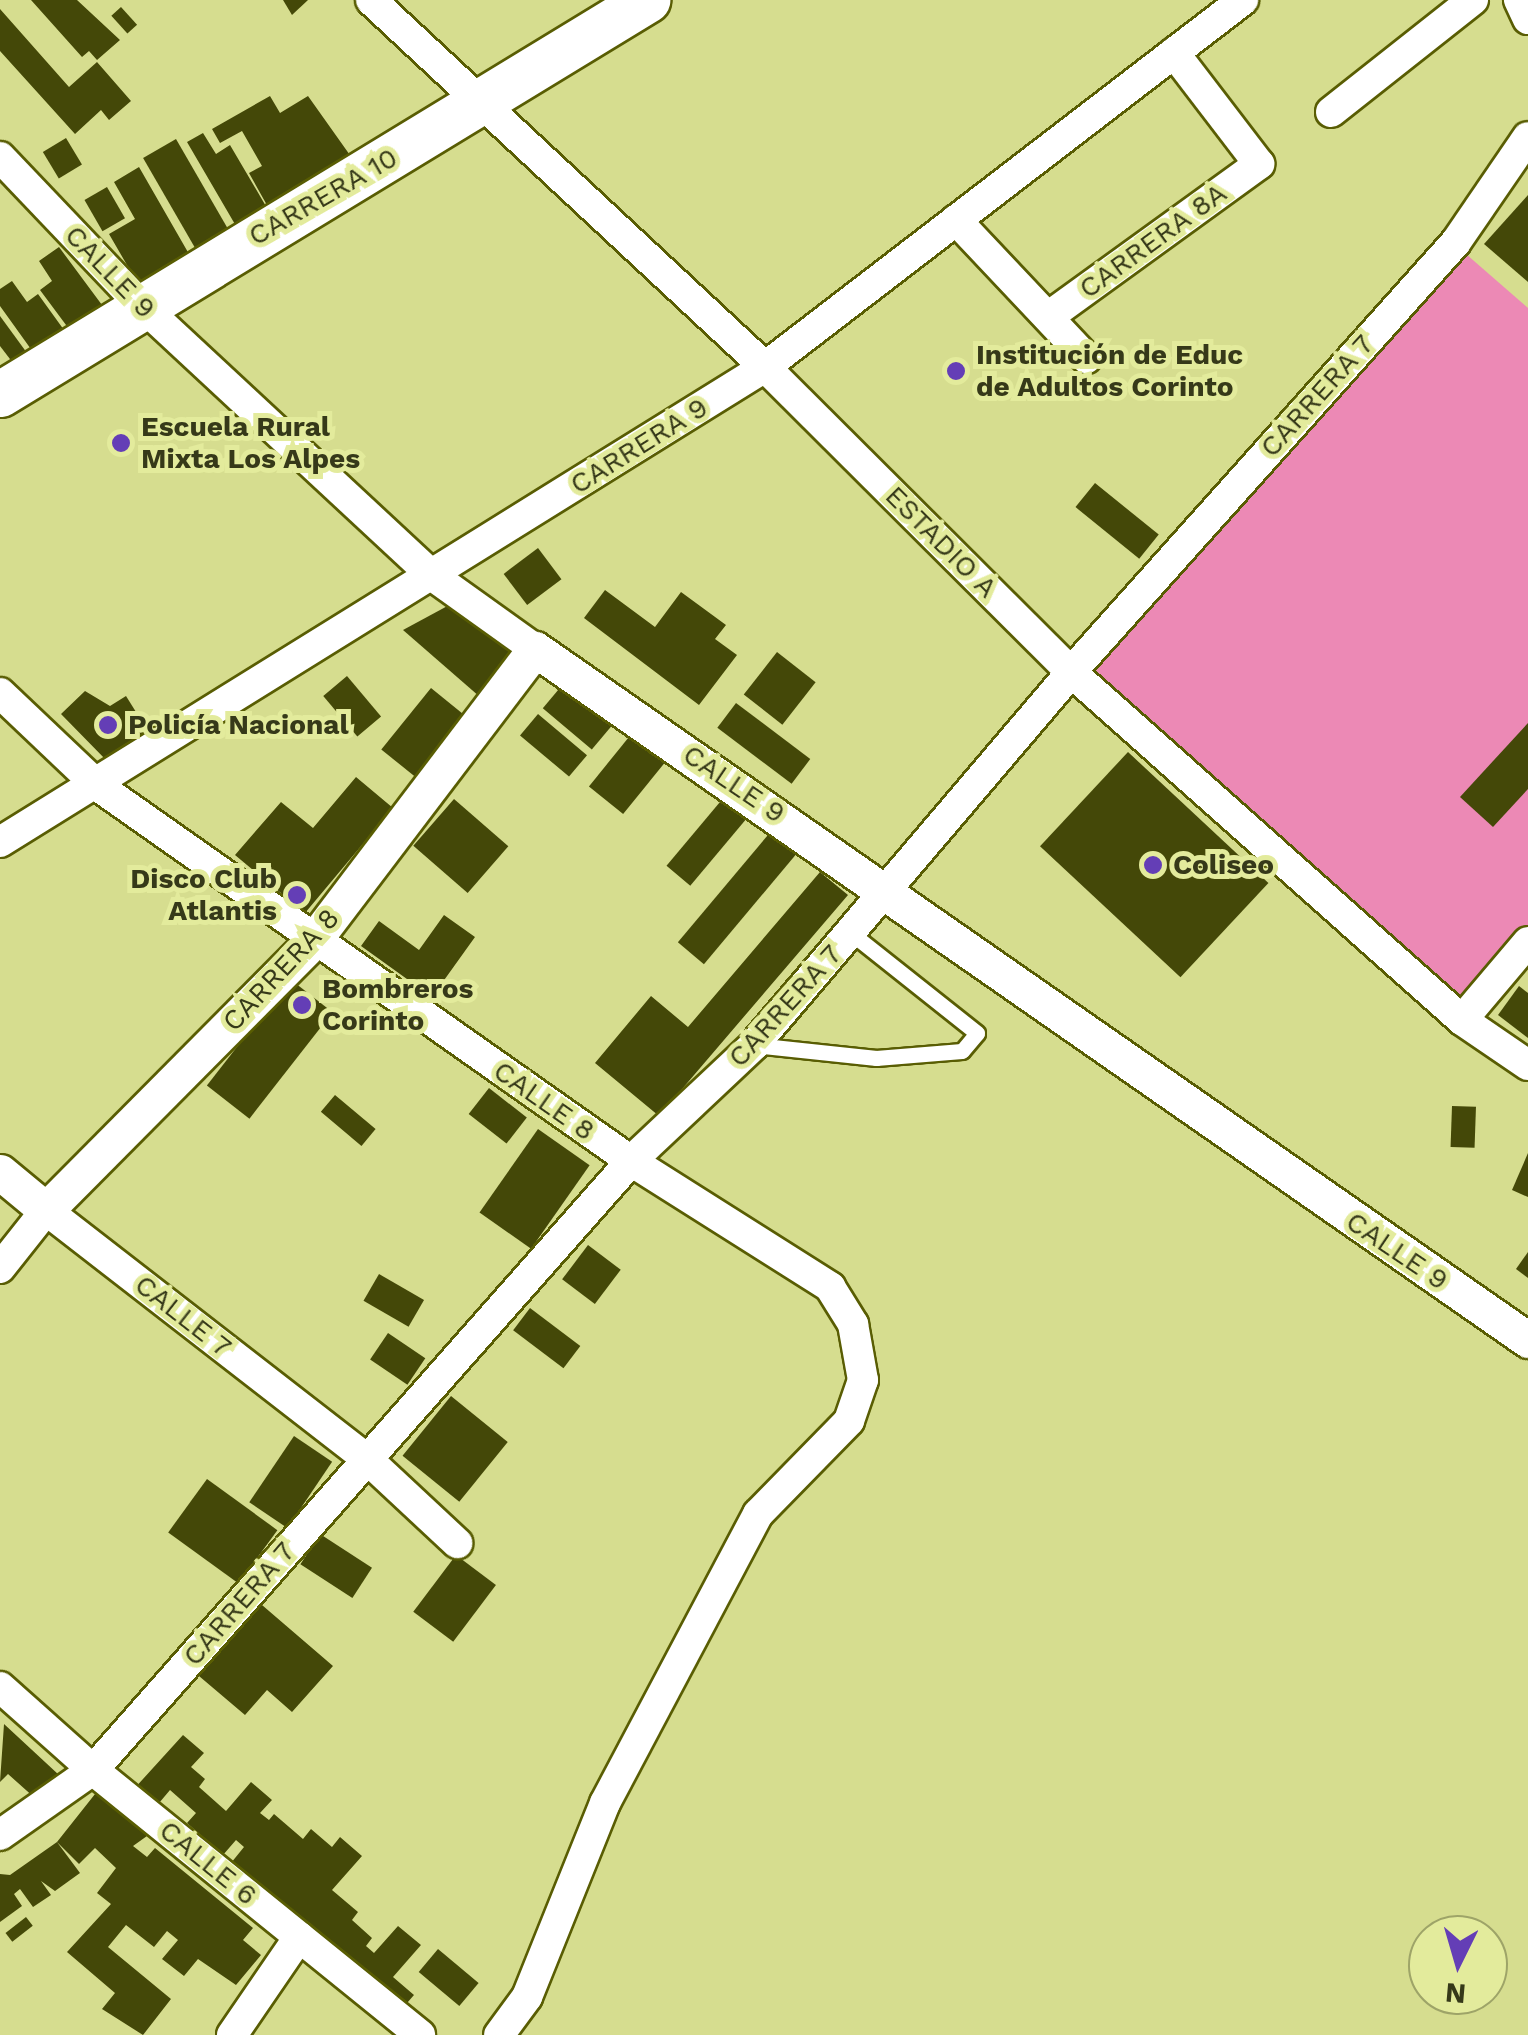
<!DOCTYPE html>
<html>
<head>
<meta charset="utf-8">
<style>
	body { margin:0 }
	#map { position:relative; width:1528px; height:2035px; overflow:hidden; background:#d6dd8f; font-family:"Work Sans",sans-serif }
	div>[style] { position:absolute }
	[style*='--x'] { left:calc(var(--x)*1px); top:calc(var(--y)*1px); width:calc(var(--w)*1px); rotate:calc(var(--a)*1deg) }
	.green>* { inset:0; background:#ec89b5 }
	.building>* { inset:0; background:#444808; transform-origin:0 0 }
	.roads { filter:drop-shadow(2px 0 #595d03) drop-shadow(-2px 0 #595d03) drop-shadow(0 2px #595d03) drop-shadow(0 -2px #595d03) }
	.service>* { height:15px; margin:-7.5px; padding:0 7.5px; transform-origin:7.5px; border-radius:7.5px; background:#fff }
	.minor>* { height:30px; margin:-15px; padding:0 15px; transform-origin:15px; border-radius:15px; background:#fff }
	.tertiary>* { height:35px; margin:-17.5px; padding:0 17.5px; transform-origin:17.5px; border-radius:17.5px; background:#fff }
	.primary>* { height:45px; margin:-22.5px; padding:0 22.5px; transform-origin:22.5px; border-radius:22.5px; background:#fff }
	.dots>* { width:28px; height:28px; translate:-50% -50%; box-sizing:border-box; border:5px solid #e3eb9c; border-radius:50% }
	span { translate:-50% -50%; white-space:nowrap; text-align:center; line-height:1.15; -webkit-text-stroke:10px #e3eb9c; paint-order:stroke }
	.street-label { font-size:28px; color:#363919 }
	.poi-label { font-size:28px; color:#363919; font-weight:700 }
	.left { translate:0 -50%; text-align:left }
	.right { translate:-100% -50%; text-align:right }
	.north { position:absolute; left:1408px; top:1915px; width:100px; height:100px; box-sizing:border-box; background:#e3eb9c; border:2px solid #9ea468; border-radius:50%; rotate:185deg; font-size:28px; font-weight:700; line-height:40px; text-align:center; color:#363919 }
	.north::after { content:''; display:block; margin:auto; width:35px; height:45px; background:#643eb6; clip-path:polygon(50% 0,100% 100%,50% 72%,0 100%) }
</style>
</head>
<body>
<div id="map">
	<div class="green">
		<i style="clip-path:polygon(1466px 254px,1528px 308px,1528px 926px,1461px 1006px,1089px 673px)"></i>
	</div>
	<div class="building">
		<i style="clip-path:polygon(31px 0,77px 0,120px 40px,97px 60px,89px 51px,82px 57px)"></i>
		<i style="clip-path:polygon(283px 0,308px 0,292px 15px)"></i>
		<i style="left:121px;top:7px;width:24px;height:13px;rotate:48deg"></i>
		<i style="clip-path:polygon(0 9px,69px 87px,97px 62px,131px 101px,109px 120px,101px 110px,75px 134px,0 51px)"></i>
		<i style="clip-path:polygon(270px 96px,280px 113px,308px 96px,352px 158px,268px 207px,249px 173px,262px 166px,242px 131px,220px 143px,212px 129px)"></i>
		<i style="clip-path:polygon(203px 133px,216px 154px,230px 145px,267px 208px,236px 226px,187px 142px)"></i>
		<i style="left:66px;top:138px;width:31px;height:27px;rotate:59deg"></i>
		<i style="left:176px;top:139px;width:104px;height:38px;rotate:60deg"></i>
		<i style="clip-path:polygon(139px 167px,189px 254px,138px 284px,109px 234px,135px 219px,114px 182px)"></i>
		<i style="left:107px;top:187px;width:36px;height:26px;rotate:60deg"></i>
		<i style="clip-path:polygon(1528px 195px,1528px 282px,1484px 244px)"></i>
		<i style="clip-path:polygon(59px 247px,102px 305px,69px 329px,40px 290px,52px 281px,39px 261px)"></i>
		<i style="clip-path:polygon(12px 281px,27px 302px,38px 294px,64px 330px,33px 352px,0 306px,0 289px)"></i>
		<i style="clip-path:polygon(0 316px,27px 353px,13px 363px,0 346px)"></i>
		<i style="left:1095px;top:483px;width:82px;height:31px;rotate:39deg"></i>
		<i style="left:538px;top:548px;width:39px;height:43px;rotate:53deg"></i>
		<i style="clip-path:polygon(605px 590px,655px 627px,681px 592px,726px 625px,715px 639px,737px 655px,699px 705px,584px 618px)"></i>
		<i style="clip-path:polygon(453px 603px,517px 656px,480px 697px,403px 630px)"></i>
		<i style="left:777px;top:652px;width:49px;height:54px;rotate:38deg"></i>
		<i style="left:347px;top:676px;width:53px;height:31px;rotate:50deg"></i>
		<i style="left:564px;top:683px;width:64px;height:33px;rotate:40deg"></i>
		<i style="left:431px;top:688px;width:46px;height:79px;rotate:39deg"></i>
		<i style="clip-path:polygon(85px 691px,110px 706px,126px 696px,151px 736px,108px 762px,61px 714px)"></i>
		<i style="left:736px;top:703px;width:93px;height:31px;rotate:37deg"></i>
		<i style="left:538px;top:714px;width:64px;height:28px;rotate:40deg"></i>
		<i style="clip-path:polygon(1528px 723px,1528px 789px,1493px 827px,1460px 797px)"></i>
		<i style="left:633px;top:732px;width:44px;height:70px;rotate:39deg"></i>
		<i style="left:1128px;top:752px;width:192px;height:129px;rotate:43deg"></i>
		<i style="clip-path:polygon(356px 777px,393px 808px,305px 913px,235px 855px,281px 802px,313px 828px)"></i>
		<i style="left:725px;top:796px;width:31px;height:91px;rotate:40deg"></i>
		<i style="left:454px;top:799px;width:72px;height:62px;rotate:41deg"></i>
		<i style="left:773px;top:829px;width:34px;height:148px;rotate:40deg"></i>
		<i style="clip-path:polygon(820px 872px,848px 895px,659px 1116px,595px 1063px,651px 996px,688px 1027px)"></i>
		<i style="clip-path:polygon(444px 915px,475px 937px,432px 997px,361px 946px,379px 921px,419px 950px)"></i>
		<i style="left:290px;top:979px;width:54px;height:135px;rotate:38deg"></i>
		<i style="clip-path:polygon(1519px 986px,1528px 993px,1528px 1038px,1498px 1015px)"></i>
		<i style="left:489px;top:1088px;width:48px;height:33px;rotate:38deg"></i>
		<i style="left:335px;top:1095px;width:53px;height:22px;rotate:40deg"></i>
		<i style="left:1452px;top:1106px;width:24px;height:41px;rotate:2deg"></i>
		<i style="left:538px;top:1129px;width:63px;height:102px;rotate:35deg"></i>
		<i style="clip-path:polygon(1528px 1153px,1528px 1197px,1512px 1190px)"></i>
		<i style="left:588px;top:1245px;width:41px;height:43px;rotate:37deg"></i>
		<i style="clip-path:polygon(1528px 1252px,1528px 1278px,1516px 1269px)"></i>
		<i style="left:379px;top:1274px;width:52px;height:31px;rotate:30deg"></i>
		<i style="left:530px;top:1308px;width:63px;height:28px;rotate:37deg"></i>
		<i style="left:388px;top:1333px;width:45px;height:32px;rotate:34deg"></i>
		<i style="left:451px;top:1396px;width:73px;height:77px;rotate:39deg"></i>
		<i style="left:294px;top:1436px;width:46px;height:80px;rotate:34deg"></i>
		<i style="left:207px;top:1479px;width:87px;height:66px;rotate:36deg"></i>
		<i style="left:320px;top:1534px;width:62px;height:36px;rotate:33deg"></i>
		<i style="left:456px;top:1555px;width:50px;height:71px;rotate:37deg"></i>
		<i style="clip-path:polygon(262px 1605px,333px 1666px,292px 1712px,267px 1690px,245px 1715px,199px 1676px)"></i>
		<i style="clip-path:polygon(4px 1724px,59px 1775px,36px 1799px,8px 1774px,0 1782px)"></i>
		<i style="clip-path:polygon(183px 1735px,204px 1753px,191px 1767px,205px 1779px,199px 1787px,226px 1811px,251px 1782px,272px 1800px,260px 1813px,269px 1820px,274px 1814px,303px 1839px,311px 1829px,332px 1847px,340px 1837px,362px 1856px,332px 1890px,358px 1912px,352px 1920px,372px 1938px,366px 1946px,374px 1953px,398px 1926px,421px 1945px,393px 1977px,414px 1995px,400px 2011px,231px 1863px,244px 1847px,236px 1840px,223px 1855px,187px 1823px,196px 1813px,170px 1790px,154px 1809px,133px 1790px)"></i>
		<i style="clip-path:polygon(99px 1789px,147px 1836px,133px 1846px,147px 1857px,155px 1848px,253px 1928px,243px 1940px,261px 1955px,236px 1985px,198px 1959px,184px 1976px,162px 1959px,178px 1940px,167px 1931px,154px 1947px,126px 1925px,108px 1947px,171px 1999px,143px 2035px,102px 2009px,115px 1993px,67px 1952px,111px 1904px,97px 1893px,116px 1868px,95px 1848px,79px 1864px,57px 1842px,80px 1873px,55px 1891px,41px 1881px,51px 1895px,33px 1907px,20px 1889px,14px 1894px,22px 1906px,0 1922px,0 1874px,10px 1875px,57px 1842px)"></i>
		<i style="left:26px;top:1917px;width:11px;height:26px;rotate:52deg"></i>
		<i style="left:438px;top:1949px;width:53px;height:30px;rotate:40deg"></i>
	</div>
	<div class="roads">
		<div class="service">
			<i style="--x:754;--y:1045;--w:123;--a:6.1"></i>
			<i style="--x:876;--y:1058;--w:86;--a:-4.7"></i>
			<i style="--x:962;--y:1051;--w:23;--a:-50"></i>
			<i style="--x:977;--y:1033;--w:161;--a:-141.6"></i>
		</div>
		<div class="minor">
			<i style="--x:371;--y:0;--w:538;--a:42.97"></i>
			<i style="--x:765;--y:367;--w:432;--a:44.9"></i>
			<i style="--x:1071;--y:672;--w:523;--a:41.67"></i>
			<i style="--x:1462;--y:1020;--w:80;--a:34.3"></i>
			<i style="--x:1519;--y:0;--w:21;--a:65"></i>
			<i style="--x:1331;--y:112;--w:181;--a:-38.3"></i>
			<i style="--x:0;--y:157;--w:203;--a:46.4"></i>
			<i style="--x:140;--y:304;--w:400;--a:42.9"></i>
			<i style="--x:433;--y:576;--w:125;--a:35.6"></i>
			<i style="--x:956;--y:220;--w:190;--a:46.7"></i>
			<i style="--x:1048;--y:317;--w:261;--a:-35.9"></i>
			<i style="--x:1259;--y:164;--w:140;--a:-127.4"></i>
			<i style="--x:0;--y:693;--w:135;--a:43.5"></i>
			<i style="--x:98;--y:786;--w:652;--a:35.13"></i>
			<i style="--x:631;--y:1161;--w:236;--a:32.3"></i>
			<i style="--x:830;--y:1287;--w:44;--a:58.1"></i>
			<i style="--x:853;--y:1324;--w:57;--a:79.9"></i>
			<i style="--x:863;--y:1380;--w:43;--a:108.9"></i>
			<i style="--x:849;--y:1421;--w:130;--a:134.4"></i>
			<i style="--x:758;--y:1514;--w:327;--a:117.9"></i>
			<i style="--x:605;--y:1803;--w:209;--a:111.9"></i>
			<i style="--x:527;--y:1997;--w:47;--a:126.4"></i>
			<i style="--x:0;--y:842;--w:900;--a:-31.84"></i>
			<i style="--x:765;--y:367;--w:603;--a:-37.52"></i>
			<i style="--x:1462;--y:1020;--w:102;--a:-49.8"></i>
			<i style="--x:0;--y:1268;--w:74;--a:-51.6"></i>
			<i style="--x:46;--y:1210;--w:405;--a:37.8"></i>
			<i style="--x:366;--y:1458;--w:125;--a:43"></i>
			<i style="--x:0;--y:1687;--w:125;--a:41.7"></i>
			<i style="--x:93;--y:1770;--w:421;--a:39"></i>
			<i style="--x:0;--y:1835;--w:113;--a:-35"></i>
			<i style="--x:93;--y:1770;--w:813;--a:-48.54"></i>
			<i style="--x:631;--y:1161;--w:169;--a:-43.3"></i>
			<i style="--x:754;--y:1045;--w:490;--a:-49.6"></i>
			<i style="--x:1071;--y:672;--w:577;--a:-48.16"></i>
			<i style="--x:1456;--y:242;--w:127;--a:-55.6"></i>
			<i style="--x:232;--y:2035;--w:119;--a:-55.6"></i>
		</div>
		<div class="tertiary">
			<i style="--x:0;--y:1172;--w:60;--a:39.6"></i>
			<i style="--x:46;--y:1210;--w:380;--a:-45.2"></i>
			<i style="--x:314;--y:940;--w:365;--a:-52.8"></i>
			<i style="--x:535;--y:649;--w:1210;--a:34.83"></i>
		</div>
		<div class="primary">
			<i style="--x:0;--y:394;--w:758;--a:-31.34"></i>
		</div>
	</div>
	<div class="dots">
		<i style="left:956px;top:371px;background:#643eb6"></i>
		<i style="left:121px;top:443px;background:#643eb6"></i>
		<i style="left:108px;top:725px;background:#643eb6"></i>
		<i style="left:1153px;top:865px;background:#643eb6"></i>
		<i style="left:297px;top:895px;background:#643eb6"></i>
		<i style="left:302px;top:1005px;background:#643eb6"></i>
	</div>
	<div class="street-label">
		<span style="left:323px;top:197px;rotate:-30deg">CARRERA 10</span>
		<span style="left:1153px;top:241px;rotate:-36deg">CARRERA 8A</span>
		<span style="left:110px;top:272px;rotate:46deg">CALLE 9</span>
		<span style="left:1317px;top:396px;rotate:-48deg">CARRERA 7</span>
		<span style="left:639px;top:446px;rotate:-32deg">CARRERA 9</span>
		<span style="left:941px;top:542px;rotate:45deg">ESTADIO A</span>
		<span style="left:734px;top:784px;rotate:34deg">CALLE 9</span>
		<span style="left:281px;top:970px;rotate:-47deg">CARRERA 8</span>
		<span style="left:785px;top:1006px;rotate:-48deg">CARRERA 7</span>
		<span style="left:544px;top:1101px;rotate:35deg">CALLE 8</span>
		<span style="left:1397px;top:1251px;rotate:34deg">CALLE 9</span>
		<span style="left:183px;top:1316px;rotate:38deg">CALLE 7</span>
		<span style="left:239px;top:1604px;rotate:-49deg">CARRERA 7</span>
		<span style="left:208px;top:1863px;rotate:39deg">CALLE 6</span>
	</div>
	<div class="poi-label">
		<span class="left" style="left:976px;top:371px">Institución de Educ<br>de Adultos Corinto</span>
		<span class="left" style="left:141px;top:443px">Escuela Rural<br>Mixta Los Alpes</span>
		<span class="left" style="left:128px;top:725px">Policía Nacional</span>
		<span class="left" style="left:1173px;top:865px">Coliseo</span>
		<span class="right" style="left:277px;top:895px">Disco Club<br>Atlantis</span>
		<span class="left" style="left:322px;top:1005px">Bombreros<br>Corinto</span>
	</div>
	<div class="north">N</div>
</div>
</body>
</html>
